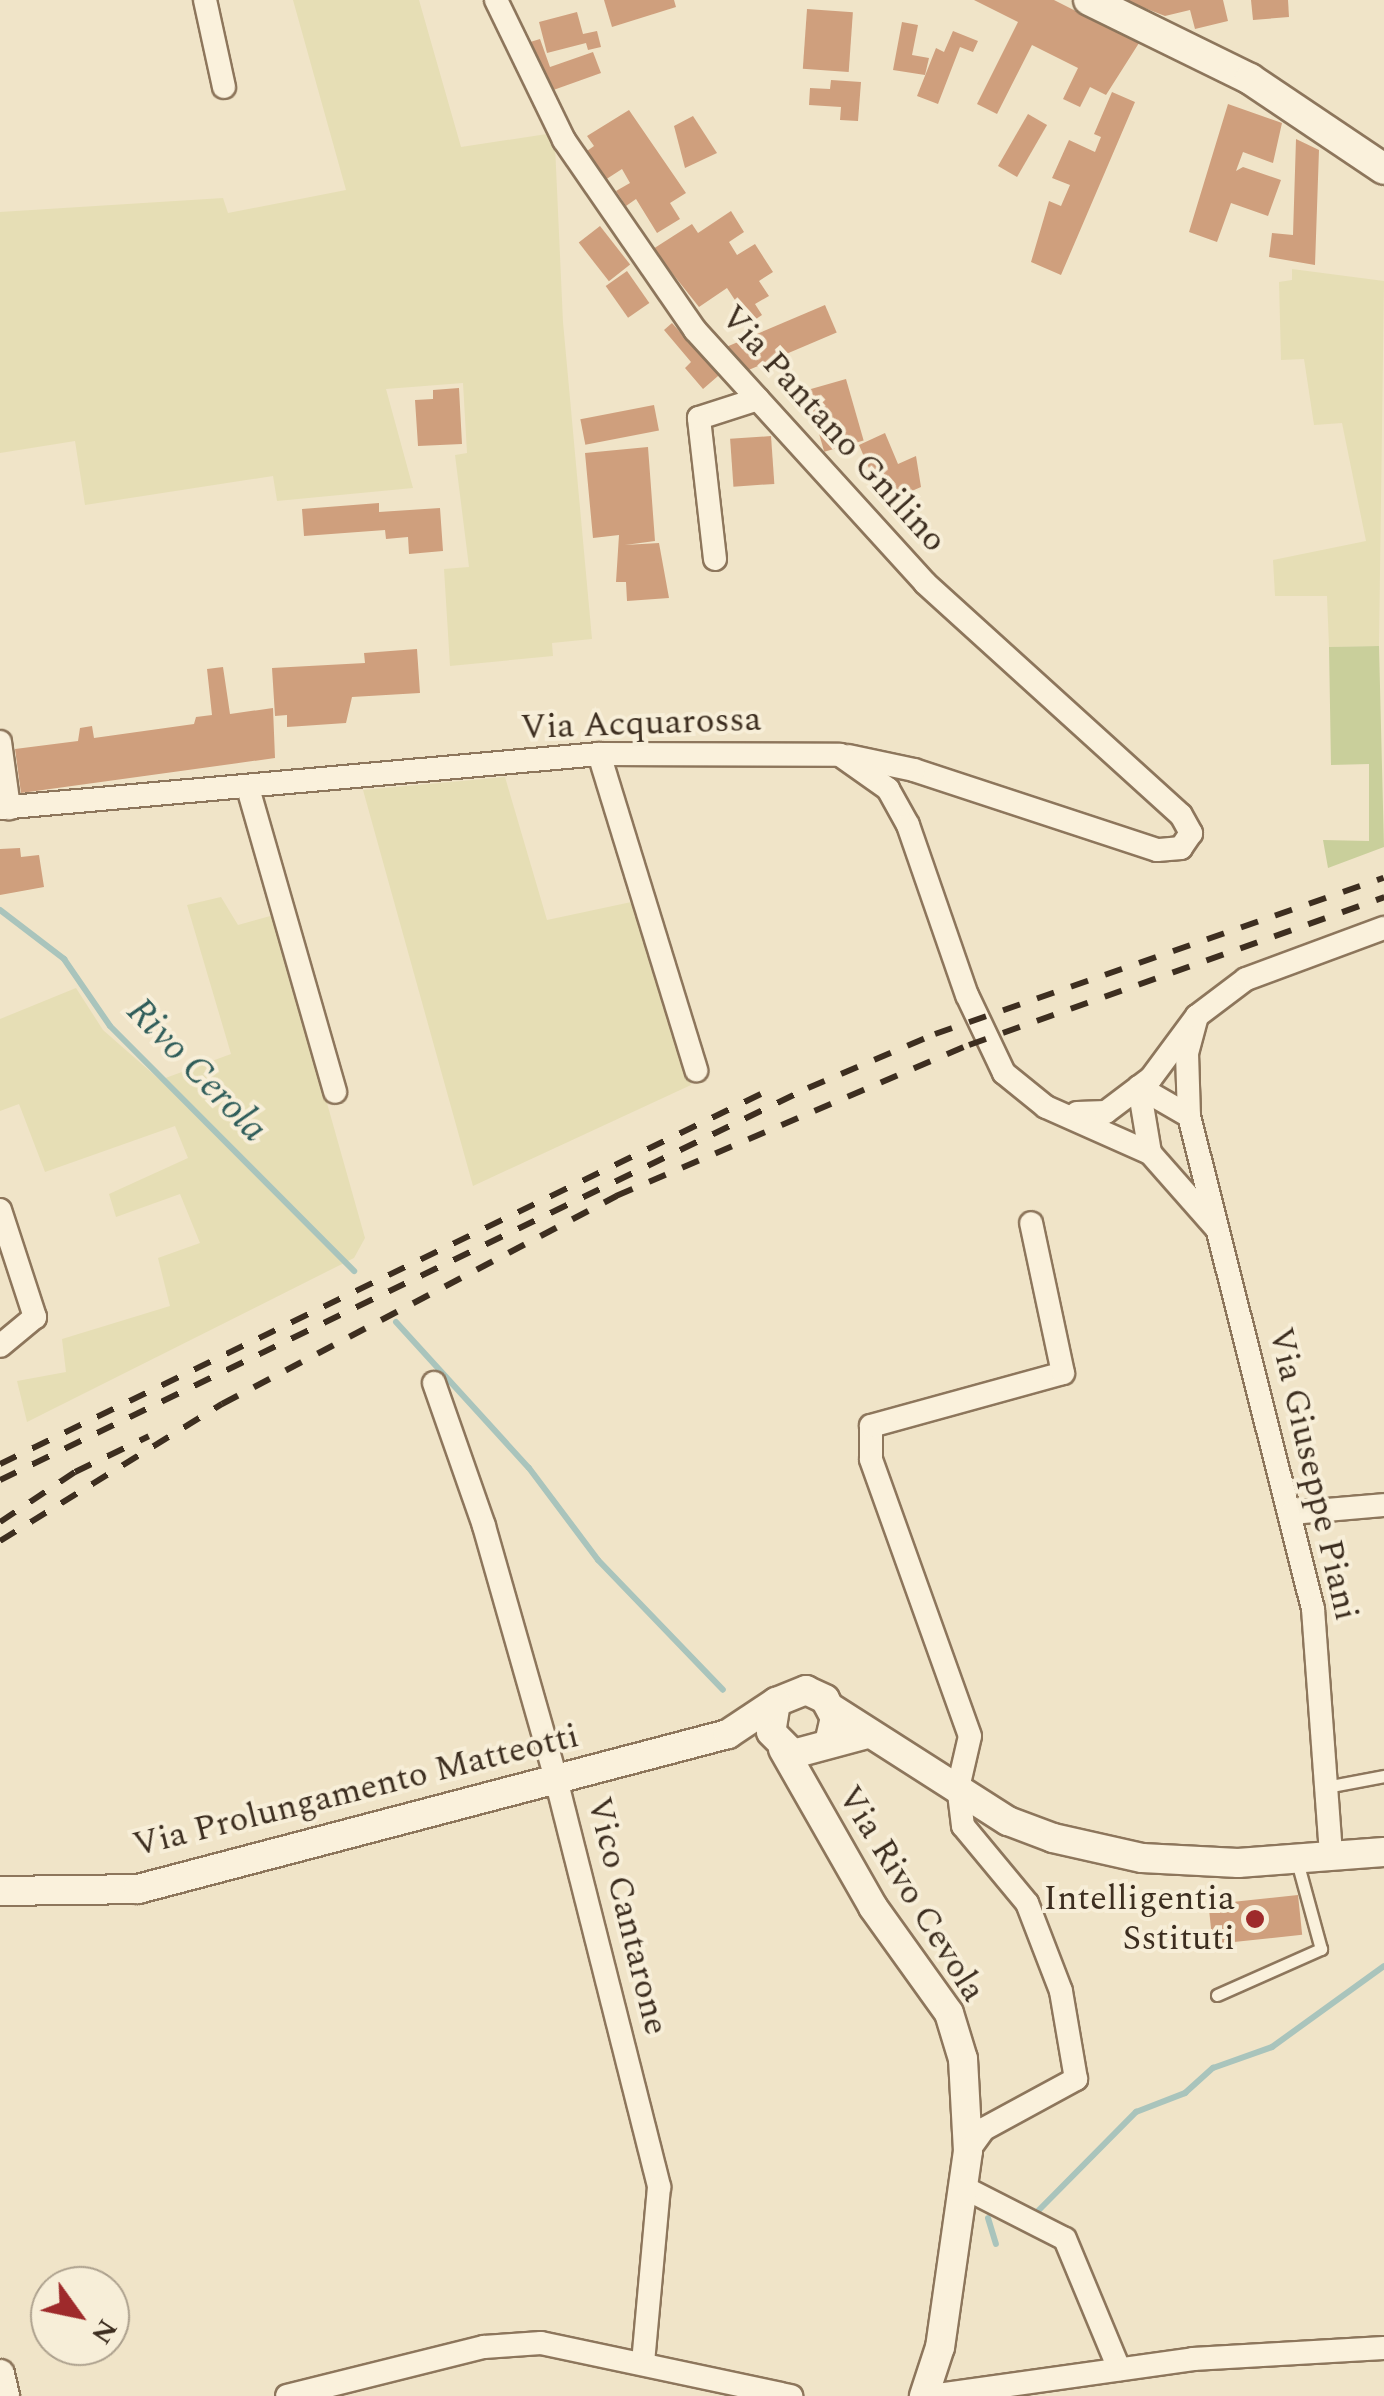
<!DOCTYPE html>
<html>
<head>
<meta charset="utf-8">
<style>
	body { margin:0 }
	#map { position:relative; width:1384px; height:2396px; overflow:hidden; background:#f0e4c8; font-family:Spectral,serif }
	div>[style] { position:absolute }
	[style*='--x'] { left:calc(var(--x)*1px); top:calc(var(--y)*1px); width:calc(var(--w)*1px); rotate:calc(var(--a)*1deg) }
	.farmland>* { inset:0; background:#e6deb5 }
	.green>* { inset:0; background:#c9cf9b }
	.stream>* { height:6px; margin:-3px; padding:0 3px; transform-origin:3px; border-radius:3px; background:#a9c4bc }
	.building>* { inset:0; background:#cf9f7d; transform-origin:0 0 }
	.roads { filter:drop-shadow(2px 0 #8d765c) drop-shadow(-2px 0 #8d765c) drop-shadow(0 2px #8d765c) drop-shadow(0 -2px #8d765c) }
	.service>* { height:11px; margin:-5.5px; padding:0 5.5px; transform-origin:5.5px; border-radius:5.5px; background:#faf1dc }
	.minor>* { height:22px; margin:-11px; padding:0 11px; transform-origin:11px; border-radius:11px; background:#faf1dc }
	.tertiary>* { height:28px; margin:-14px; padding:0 14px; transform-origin:14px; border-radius:14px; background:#faf1dc }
	.secondary>* { height:30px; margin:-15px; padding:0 15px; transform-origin:15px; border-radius:15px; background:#faf1dc }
	.rail>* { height:6px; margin-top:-3px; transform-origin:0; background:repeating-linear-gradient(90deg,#3d2e20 0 18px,transparent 0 36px) }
	.dots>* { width:28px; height:28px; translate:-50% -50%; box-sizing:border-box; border:5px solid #f7eed8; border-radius:50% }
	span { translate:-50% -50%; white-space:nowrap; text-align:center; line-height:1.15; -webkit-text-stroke:8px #f7eed8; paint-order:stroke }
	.street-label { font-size:35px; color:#3d2e20 }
	.poi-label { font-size:35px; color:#3d2e20 }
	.right { translate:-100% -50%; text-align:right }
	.water-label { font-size:38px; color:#2f5d5a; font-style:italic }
	.north { position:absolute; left:30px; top:2266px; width:100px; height:100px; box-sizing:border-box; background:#f7eed8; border:2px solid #ada18e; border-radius:50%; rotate:123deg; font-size:28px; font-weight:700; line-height:40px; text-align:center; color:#3d2e20 }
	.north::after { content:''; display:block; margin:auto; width:35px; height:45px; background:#9e2a2b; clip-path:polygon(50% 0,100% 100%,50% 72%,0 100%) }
</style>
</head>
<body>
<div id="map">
	<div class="farmland">
		<i style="clip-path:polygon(293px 0,419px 0,461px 147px,547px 134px,555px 145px,563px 322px,592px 639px,552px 643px,553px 656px,450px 666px,444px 569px,469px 567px,455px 455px,467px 453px,463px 383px,386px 389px,413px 488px,277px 501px,273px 476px,85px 505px,75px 441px,0 453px,0 212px,223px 198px,228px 213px,346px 190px)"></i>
		<i style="clip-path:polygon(1292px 269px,1384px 281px,1379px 646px,1329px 647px,1327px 596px,1275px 596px,1273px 560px,1366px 541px,1342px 423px,1314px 425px,1304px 359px,1281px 360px,1279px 282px,1292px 280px)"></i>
		<i style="clip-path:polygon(505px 777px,547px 920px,636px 901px,691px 1085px,473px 1186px,363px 790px)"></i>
		<i style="clip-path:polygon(221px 897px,238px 925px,274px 915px,365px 1238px,354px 1258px,27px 1422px,17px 1381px,66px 1372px,62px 1339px,170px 1306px,158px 1258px,200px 1243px,180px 1194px,116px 1217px,109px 1194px,188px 1158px,175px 1126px,45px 1172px,19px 1104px,0 1111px,0 1019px,76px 988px,103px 1030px,160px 1080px,231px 1054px,187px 905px)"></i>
	</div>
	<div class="green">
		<i style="clip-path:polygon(1379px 646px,1384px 847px,1328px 868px,1323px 840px,1369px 841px,1369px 764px,1331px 765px,1329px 647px)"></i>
	</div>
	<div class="stream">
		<i style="--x:0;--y:910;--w:81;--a:37.4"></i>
		<i style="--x:64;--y:959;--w:81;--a:55.5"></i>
		<i style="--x:110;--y:1026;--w:346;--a:45.1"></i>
		<i style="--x:396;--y:1322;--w:197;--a:47.7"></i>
		<i style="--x:529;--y:1468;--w:115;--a:53.1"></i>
		<i style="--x:598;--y:1560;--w:180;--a:46.1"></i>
		<i style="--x:1035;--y:2214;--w:144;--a:-45.3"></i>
		<i style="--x:1136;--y:2112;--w:53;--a:-21.2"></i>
		<i style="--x:1185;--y:2093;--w:38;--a:-42"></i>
		<i style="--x:1213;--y:2068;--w:63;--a:-19.6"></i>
		<i style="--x:1272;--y:2047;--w:138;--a:-35.9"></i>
		<i style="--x:988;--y:2218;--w:27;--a:73"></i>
	</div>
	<div class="building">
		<i style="clip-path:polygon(604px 0,674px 0,676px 7px,612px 27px)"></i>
		<i style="clip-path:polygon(974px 0,1054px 0,1139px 43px,1106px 95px,1090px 87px,1080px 107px,1063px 99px,1078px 68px,1032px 45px,997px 114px,977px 104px,1018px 22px)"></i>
		<i style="clip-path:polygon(1124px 0,1223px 0,1228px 21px,1195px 29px,1190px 10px,1165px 16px)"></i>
		<i style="clip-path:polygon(1251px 0,1288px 0,1289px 17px,1253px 20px)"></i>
		<i style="left:807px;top:9px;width:46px;height:60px;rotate:4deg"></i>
		<i style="clip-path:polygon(577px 12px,583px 34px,597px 31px,601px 47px,588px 50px,586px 43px,547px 53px,539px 22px)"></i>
		<i style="clip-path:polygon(902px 22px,918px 25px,912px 55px,929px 58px,925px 75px,893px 70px)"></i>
		<i style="clip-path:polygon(953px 31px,978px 41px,973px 52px,960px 47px,938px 104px,917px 96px,936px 48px,944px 52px)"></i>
		<i style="clip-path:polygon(540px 39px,550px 67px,593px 52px,601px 73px,545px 93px,527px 43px)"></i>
		<i style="clip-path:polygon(831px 80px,861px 82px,858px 121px,840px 120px,841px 107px,809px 105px,810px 88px,830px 89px)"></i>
		<i style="clip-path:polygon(1112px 92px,1135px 102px,1061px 275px,1031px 262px,1049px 201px,1061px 206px,1070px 185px,1052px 178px,1069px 140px,1095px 152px,1101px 137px,1094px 134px)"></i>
		<i style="clip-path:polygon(1228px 104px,1282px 123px,1273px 163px,1243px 152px,1236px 171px,1243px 167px,1281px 180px,1268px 216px,1231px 203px,1217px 242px,1189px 232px)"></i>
		<i style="clip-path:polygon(629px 110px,686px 193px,670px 203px,680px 219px,657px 233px,636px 199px,626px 206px,616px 191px,630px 183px,622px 169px,605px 180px,587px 151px,594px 146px,587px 136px)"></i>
		<i style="left:1028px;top:114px;width:22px;height:60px;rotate:30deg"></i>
		<i style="clip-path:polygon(693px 116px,717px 153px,685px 168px,674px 126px)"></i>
		<i style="clip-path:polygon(1296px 139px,1319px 150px,1315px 265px,1269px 257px,1272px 233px,1293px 235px)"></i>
		<i style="clip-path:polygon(731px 211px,744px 232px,729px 242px,737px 255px,755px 244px,773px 272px,759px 281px,769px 296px,755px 304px,762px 315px,750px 323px,727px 288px,699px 307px,653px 249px,692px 224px,698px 233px)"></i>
		<i style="left:600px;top:226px;width:49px;height:27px;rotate:52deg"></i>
		<i style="left:627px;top:271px;width:39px;height:26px;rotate:55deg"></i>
		<i style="left:825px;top:305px;width:30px;height:108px;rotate:67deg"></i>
		<i style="clip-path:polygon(672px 323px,680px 332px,688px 326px,725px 370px,703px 389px,685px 368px,691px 362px,664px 330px)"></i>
		<i style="left:846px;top:379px;width:64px;height:41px;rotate:74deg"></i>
		<i style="clip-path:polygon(459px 388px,462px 444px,418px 446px,415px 400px,433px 399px,433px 390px)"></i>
		<i style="left:654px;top:405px;width:26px;height:75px;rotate:79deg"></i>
		<i style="clip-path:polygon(885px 433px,898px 464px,916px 456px,921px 487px,884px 503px,859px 445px)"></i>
		<i style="left:771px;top:436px;width:48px;height:41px;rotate:86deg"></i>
		<i style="clip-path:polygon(648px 447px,655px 541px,625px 545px,659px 543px,669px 598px,627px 601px,626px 582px,616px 582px,619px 535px,593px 538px,585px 453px)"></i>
		<i style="clip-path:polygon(379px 503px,379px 512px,440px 508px,443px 551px,409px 554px,408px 537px,386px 539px,385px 530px,304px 536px,302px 509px)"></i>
		<i style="clip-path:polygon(417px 649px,420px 693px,352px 697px,346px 723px,287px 727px,287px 715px,275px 716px,272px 668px,365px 663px,364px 653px)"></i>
		<i style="clip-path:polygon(223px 667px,230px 714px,273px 708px,275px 758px,21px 793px,15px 749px,78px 741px,80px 728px,92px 726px,94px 738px,194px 724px,196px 717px,212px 715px,207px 669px)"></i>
		<i style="clip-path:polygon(20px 848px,21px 857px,39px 855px,44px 887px,0 895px,0 849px)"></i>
		<i style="left:1298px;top:1895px;width:40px;height:90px;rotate:84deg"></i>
	</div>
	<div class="roads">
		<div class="service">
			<i style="--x:1326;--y:1787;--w:59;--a:-10.7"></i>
			<i style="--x:1217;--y:1995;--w:114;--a:-23.9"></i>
			<i style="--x:1321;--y:1949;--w:91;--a:-105.3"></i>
		</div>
		<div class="minor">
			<i style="--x:205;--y:0;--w:89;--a:77.7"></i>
			<i style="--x:496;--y:0;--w:156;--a:64.1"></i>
			<i style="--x:564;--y:140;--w:231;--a:55.4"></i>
			<i style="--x:695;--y:330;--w:342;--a:47.7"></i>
			<i style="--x:925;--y:583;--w:345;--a:42.2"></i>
			<i style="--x:1181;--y:815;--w:21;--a:61"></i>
			<i style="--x:1191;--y:833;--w:18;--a:124"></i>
			<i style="--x:1181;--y:848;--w:24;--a:175"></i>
			<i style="--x:1157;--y:850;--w:256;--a:-161.8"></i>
			<i style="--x:914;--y:770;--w:67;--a:-168"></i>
			<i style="--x:715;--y:559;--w:142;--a:-96.5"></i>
			<i style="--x:699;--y:418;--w:62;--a:-17.9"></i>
			<i style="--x:0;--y:742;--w:67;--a:82.2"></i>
			<i style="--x:599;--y:754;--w:331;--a:72.9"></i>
			<i style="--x:248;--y:788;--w:316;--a:74"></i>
			<i style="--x:0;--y:808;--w:601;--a:-5.15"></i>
			<i style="--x:599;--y:754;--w:241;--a:0.2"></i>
			<i style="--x:840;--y:755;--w:59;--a:35.3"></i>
			<i style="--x:888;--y:789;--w:41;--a:60.9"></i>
			<i style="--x:908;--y:825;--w:180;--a:70.9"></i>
			<i style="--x:967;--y:995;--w:86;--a:64.6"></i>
			<i style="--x:1004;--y:1073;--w:54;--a:39"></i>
			<i style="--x:1046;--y:1107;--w:114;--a:23.9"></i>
			<i style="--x:1150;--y:1153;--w:101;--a:48.6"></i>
			<i style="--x:1197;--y:1016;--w:38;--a:105"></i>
			<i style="--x:1187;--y:1053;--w:63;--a:88.2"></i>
			<i style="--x:1189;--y:1116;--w:508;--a:75.88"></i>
			<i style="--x:1313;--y:1609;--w:249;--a:85.8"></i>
			<i style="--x:1139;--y:1087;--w:67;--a:80.5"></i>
			<i style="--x:1139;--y:1087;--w:58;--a:30.1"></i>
			<i style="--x:1077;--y:1113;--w:29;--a:-2"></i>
			<i style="--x:1106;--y:1112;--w:56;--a:-37.1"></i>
			<i style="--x:1151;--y:1078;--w:77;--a:-53.4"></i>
			<i style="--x:1197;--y:1016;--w:61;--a:-37.1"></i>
			<i style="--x:1246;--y:979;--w:147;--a:-20.3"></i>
			<i style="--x:0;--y:1210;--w:113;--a:71.9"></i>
			<i style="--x:35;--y:1317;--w:45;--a:140.4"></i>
			<i style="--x:434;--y:1383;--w:151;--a:70.7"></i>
			<i style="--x:484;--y:1526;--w:263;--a:74.1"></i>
			<i style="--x:556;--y:1779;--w:421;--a:75.8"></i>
			<i style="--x:659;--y:2187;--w:176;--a:95.2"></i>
			<i style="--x:1291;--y:1513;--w:93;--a:-4.9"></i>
			<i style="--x:968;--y:2151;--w:27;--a:-54"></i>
			<i style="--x:984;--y:2129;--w:105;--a:-28.5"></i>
			<i style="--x:1076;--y:2079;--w:89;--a:-99.7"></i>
			<i style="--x:1061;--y:1991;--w:94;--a:-111.1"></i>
			<i style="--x:1027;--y:1903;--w:100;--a:-129.7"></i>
			<i style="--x:963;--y:1826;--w:38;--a:-97"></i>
			<i style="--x:958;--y:1788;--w:53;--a:-77"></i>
			<i style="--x:970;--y:1736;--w:294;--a:-109.7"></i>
			<i style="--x:871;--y:1459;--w:33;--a:-90"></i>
			<i style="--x:871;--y:1426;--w:199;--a:-15.4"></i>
			<i style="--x:1063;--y:1373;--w:153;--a:-102"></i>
			<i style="--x:963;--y:2187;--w:114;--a:27"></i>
			<i style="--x:1065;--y:2239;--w:141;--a:67.4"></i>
			<i style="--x:287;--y:2396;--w:203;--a:-14"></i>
			<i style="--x:484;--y:2347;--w:57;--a:-4"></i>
			<i style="--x:541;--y:2343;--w:256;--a:12"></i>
			<i style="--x:931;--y:2396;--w:265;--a:-8"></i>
			<i style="--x:1193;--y:2359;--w:191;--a:-3.3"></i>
		</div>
		<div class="tertiary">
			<i style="--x:831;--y:1708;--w:210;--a:32.6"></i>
			<i style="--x:1008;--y:1821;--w:48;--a:20.7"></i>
			<i style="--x:1053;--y:1838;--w:91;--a:12.7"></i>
			<i style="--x:1142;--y:1858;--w:96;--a:3"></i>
			<i style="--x:1238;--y:1863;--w:146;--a:-4.3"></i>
			<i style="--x:830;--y:1739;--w:22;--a:-77"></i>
			<i style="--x:835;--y:1718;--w:21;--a:-118"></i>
			<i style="--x:825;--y:1699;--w:21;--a:-155"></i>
			<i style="--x:806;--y:1690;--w:32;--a:158"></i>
			<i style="--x:776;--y:1702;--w:30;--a:99"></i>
			<i style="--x:771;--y:1732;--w:31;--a:45"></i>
			<i style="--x:793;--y:1754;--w:77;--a:-15.1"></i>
			<i style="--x:783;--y:1749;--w:182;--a:60.3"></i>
			<i style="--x:873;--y:1907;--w:130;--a:54.4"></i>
			<i style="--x:949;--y:2013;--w:48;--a:73.1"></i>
			<i style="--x:963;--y:2059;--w:92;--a:86.9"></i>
			<i style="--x:968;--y:2151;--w:198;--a:98.1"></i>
			<i style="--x:940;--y:2347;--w:52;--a:108.1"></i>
			<i style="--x:0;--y:1891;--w:138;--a:-0.8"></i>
			<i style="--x:138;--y:1889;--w:610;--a:-14.72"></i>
			<i style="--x:728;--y:1734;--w:58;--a:-33.7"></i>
			<i style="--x:0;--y:2374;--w:23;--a:77"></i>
		</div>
		<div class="secondary">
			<i style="--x:1089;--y:0;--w:179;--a:26.1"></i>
			<i style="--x:1250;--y:79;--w:161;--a:33.9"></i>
		</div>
	</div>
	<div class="rail">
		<i style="--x:0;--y:1464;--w:846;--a:-25.93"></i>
		<i style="--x:0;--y:1480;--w:898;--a:-25.88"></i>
		<i style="--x:808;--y:1088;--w:138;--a:-23"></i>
		<i style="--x:935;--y:1034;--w:475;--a:-19.2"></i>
		<i style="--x:0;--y:1522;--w:90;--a:-33.7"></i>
		<i style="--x:75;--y:1472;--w:82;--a:-25.9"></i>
		<i style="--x:0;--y:1541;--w:261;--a:-31.7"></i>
		<i style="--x:222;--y:1404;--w:446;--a:-27.8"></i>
		<i style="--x:616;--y:1196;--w:384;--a:-23.2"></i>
		<i style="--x:969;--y:1045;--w:441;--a:-19.6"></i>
	</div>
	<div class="dots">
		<i style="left:1255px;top:1919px;background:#9e2a2b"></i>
	</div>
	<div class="street-label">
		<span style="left:833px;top:429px;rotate:48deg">Via Pantano Gnilino</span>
		<span style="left:641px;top:724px;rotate:-2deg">Via Acquarossa</span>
		<span style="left:1313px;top:1474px;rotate:77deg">Via Giuseppe Piani</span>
		<span style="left:356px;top:1791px;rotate:-14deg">Via Prolungamento Matteotti</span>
		<span style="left:911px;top:1894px;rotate:58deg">Via Rivo Cevola</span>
		<span style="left:627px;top:1916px;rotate:76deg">Vico Cantarone</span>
	</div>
	<div class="poi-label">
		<span class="right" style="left:1235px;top:1919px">Intelligentia<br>Sstituti</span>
	</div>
	<div class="water-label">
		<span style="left:196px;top:1071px;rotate:46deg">Rivo Cerola</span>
	</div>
	<div class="north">N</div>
</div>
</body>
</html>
